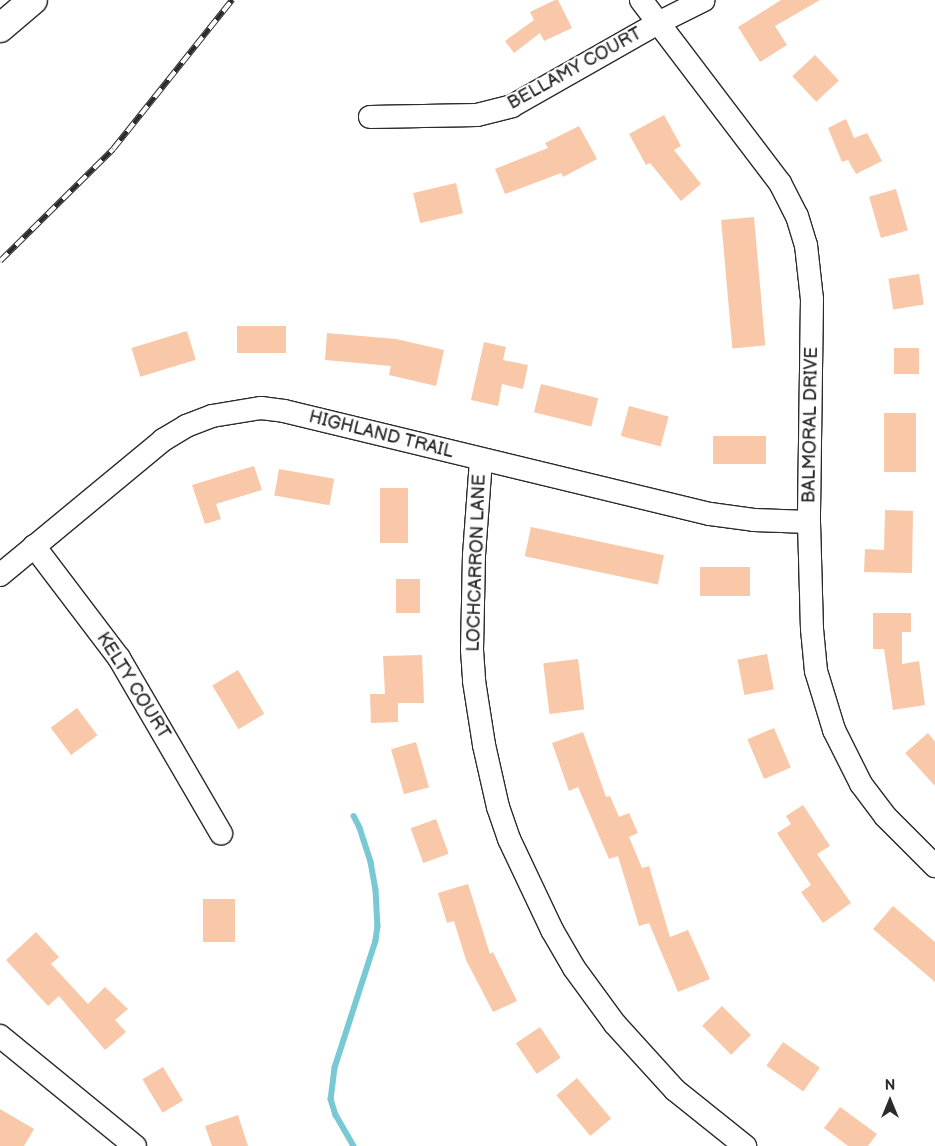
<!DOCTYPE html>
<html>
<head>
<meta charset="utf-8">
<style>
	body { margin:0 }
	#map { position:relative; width:935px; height:1146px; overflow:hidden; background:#fff; font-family:"Balsamiq Sans",sans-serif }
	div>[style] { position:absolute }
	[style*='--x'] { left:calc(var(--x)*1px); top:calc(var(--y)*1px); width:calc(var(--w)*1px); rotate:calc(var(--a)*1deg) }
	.stream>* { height:5.5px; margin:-2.75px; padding:0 2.75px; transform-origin:2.75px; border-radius:2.75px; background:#79c9d5 }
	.building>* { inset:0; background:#f9c8a9; transform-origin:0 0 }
	.roads { filter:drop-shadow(1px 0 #2b2b2b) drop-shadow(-1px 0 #2b2b2b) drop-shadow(0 1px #2b2b2b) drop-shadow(0 -1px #2b2b2b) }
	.minor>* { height:22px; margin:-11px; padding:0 11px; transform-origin:11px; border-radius:11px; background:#fff }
	.major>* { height:28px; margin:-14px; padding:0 14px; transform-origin:14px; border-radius:14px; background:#fff }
	.rail>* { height:5.5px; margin-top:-2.75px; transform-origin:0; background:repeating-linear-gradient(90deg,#fff 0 11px,#2b2b2b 0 22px); box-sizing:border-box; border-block:1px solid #2b2b2b }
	span { translate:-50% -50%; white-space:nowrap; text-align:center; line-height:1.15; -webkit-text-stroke:4px #fff; paint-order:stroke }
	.street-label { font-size:18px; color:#2b2b2b }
	.north { position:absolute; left:865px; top:1076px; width:50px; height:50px; -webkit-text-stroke:4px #fff; paint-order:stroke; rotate:0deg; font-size:14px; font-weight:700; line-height:20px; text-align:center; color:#2b2b2b }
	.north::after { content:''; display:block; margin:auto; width:18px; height:22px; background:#2b2b2b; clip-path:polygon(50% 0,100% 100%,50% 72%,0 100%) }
</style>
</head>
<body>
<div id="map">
	<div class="stream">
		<i style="--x:354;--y:816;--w:13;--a:63"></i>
		<i style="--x:360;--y:828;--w:36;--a:72"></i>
		<i style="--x:371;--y:862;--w:28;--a:80"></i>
		<i style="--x:376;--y:890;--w:36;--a:87"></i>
		<i style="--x:378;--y:926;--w:15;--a:98"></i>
		<i style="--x:376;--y:941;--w:133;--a:107.9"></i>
		<i style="--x:335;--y:1068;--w:31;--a:97"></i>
		<i style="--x:331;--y:1099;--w:17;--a:73"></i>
		<i style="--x:336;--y:1115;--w:36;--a:60"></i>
	</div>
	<div class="building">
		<i style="clip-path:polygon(555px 0,558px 0,572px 28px,544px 41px,540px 33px,514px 53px,505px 41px,534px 20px,530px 12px)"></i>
		<i style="clip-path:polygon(781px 0,820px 0,775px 26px,787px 45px,760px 62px,738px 27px)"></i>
		<i style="left:815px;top:55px;width:35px;height:31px;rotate:47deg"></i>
		<i style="clip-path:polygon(664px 115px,681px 146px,674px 150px,701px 184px,681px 201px,650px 163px,646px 165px,629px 134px)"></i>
		<i style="clip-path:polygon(846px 119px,854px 138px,867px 133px,882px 161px,856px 174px,848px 160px,842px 162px,828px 128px)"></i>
		<i style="clip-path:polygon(579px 126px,597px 159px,563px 177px,561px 173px,505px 194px,495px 169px,548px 148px,545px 143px)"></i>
		<i style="left:456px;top:183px;width:31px;height:44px;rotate:77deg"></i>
		<i style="left:896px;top:189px;width:43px;height:28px;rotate:74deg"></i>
		<i style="left:754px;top:217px;width:129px;height:33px;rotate:85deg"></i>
		<i style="left:919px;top:274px;width:31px;height:31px;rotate:81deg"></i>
		<i style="left:237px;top:326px;width:49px;height:27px"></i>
		<i style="left:187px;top:331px;width:30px;height:58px;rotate:73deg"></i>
		<i style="clip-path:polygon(327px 333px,396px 339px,444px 350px,436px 386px,389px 375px,391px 366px,325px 360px)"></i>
		<i style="clip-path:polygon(484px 342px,506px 347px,503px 360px,528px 365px,523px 389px,502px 384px,498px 406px,471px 400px)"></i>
		<i style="left:894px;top:348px;width:25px;height:26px"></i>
		<i style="left:541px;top:384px;width:59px;height:29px;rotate:14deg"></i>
		<i style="left:629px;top:406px;width:41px;height:31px;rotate:15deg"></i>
		<i style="left:884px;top:413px;width:32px;height:59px"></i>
		<i style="left:713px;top:436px;width:53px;height:28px"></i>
		<i style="clip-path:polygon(254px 466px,262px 490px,216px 504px,221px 519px,205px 524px,192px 485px)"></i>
		<i style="left:279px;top:469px;width:56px;height:27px;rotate:10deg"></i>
		<i style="left:380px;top:488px;width:28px;height:55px"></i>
		<i style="clip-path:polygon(885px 510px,913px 511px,912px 573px,864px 572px,865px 549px,884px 550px)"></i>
		<i style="left:531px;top:527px;width:136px;height:30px;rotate:12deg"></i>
		<i style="left:700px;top:567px;width:50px;height:29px"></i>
		<i style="left:396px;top:579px;width:24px;height:34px"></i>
		<i style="clip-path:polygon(873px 613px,911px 613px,911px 632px,902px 632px,902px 664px,919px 661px,925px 705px,893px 710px,884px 649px,873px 649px)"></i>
		<i style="left:767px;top:654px;width:36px;height:30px;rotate:79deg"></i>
		<i style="clip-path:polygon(422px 655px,424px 703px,398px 703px,398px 722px,371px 723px,370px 694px,385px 694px,383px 656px)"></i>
		<i style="left:578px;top:659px;width:51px;height:35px;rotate:83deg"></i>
		<i style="left:238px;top:670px;width:51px;height:30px;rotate:59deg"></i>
		<i style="left:77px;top:708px;width:34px;height:33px;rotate:53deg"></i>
		<i style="left:774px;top:728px;width:43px;height:29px;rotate:67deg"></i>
		<i style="clip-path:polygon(583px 732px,606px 797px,610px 796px,619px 817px,629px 813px,638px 833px,629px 837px,642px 868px,649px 866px,670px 937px,688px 930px,710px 979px,678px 992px,649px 923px,639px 926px,618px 856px,609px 859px,578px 787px,569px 791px,552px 743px)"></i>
		<i style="clip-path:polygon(928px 733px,935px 742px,935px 786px,905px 753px)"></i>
		<i style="left:416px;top:742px;width:47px;height:26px;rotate:74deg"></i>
		<i style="clip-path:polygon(803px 805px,830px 846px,817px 854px,851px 903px,823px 923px,801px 892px,811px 885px,777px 833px,791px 824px,786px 816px)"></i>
		<i style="left:436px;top:819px;width:37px;height:27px;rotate:70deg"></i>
		<i style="clip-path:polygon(468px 884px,490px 954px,493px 952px,517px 1001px,493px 1012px,466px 960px,454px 921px,447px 923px,438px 893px)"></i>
		<i style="left:203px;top:899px;width:32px;height:43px"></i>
		<i style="clip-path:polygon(893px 906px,935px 942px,935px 982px,873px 929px)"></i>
		<i style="clip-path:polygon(36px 932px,59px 957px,51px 964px,88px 1004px,105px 987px,128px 1009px,115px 1020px,126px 1032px,105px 1050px,59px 996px,48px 1006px,6px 960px)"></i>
		<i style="left:722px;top:1006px;width:41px;height:28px;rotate:45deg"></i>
		<i style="left:540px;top:1027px;width:37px;height:29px;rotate:56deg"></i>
		<i style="left:783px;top:1042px;width:45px;height:29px;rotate:35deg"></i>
		<i style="left:163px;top:1067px;width:39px;height:24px;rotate:59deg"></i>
		<i style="left:577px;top:1078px;width:53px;height:27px;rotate:50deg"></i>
		<i style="clip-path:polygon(840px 1107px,877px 1134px,868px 1146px,848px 1146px,824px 1128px)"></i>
		<i style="clip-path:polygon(0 1109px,34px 1129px,24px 1146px,0 1146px)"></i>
		<i style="clip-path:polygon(238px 1115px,248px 1146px,212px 1146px,205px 1126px)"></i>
	</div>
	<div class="roads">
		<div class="minor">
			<i style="--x:641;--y:0;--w:230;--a:52.8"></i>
			<i style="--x:780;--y:183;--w:37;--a:63"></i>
			<i style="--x:797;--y:216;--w:30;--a:73"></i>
			<i style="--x:806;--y:245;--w:54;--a:83.7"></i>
			<i style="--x:812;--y:299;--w:223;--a:90.8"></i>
			<i style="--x:809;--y:522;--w:107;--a:88.4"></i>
			<i style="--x:812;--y:629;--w:42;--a:84.6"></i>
			<i style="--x:816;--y:671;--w:62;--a:73"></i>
			<i style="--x:834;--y:730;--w:60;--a:63.4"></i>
			<i style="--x:861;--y:784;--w:40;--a:53"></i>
			<i style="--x:885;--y:816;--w:71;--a:45"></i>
			<i style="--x:370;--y:117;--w:107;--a:-1.1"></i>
			<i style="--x:477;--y:115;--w:36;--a:-14"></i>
			<i style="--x:512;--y:106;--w:168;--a:-29.6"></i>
			<i style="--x:658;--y:23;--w:51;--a:-26.6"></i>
			<i style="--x:481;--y:460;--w:95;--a:94.2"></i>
			<i style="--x:474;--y:555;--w:95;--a:91.2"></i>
			<i style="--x:472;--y:650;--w:31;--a:86"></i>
			<i style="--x:474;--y:681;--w:65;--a:81.1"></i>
			<i style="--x:484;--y:745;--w:64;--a:77.3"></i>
			<i style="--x:498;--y:807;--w:34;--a:71"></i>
			<i style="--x:509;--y:839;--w:101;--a:64.7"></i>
			<i style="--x:552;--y:930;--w:44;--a:59.9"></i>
			<i style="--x:574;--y:968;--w:69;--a:53.8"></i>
			<i style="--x:615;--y:1024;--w:89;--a:47.7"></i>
			<i style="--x:675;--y:1090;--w:90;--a:38.7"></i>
			<i style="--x:34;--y:546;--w:141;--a:52.8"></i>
			<i style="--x:119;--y:658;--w:203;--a:59.8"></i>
			<i style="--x:0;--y:575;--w:212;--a:-39.6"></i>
			<i style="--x:163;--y:440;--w:27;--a:-31"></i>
			<i style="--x:186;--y:426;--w:28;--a:-21"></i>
			<i style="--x:212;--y:416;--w:50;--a:-9.3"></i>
			<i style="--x:261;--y:408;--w:23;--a:7"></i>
			<i style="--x:284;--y:411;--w:438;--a:13.6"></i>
			<i style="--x:710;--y:514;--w:44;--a:7.8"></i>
			<i style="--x:754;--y:520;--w:55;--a:2.1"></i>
			<i style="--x:0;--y:1036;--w:174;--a:39.2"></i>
		</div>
		<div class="major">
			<i style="--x:0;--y:28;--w:43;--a:-40.3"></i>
		</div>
	</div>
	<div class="rail">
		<i style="--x:0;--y:261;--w:159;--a:-44.7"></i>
		<i style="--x:113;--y:149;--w:191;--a:-51.4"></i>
	</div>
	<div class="street-label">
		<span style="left:575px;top:69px;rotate:-29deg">BELLAMY COURT</span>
		<span style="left:811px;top:425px;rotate:-89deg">BALMORAL DRIVE</span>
		<span style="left:381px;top:435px;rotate:14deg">HIGHLAND TRAIL</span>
		<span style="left:477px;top:563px;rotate:-88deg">LOCHCARRON LANE</span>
		<span style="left:133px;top:686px;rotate:58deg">KELTY COURT</span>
	</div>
	<div class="north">N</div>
</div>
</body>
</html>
